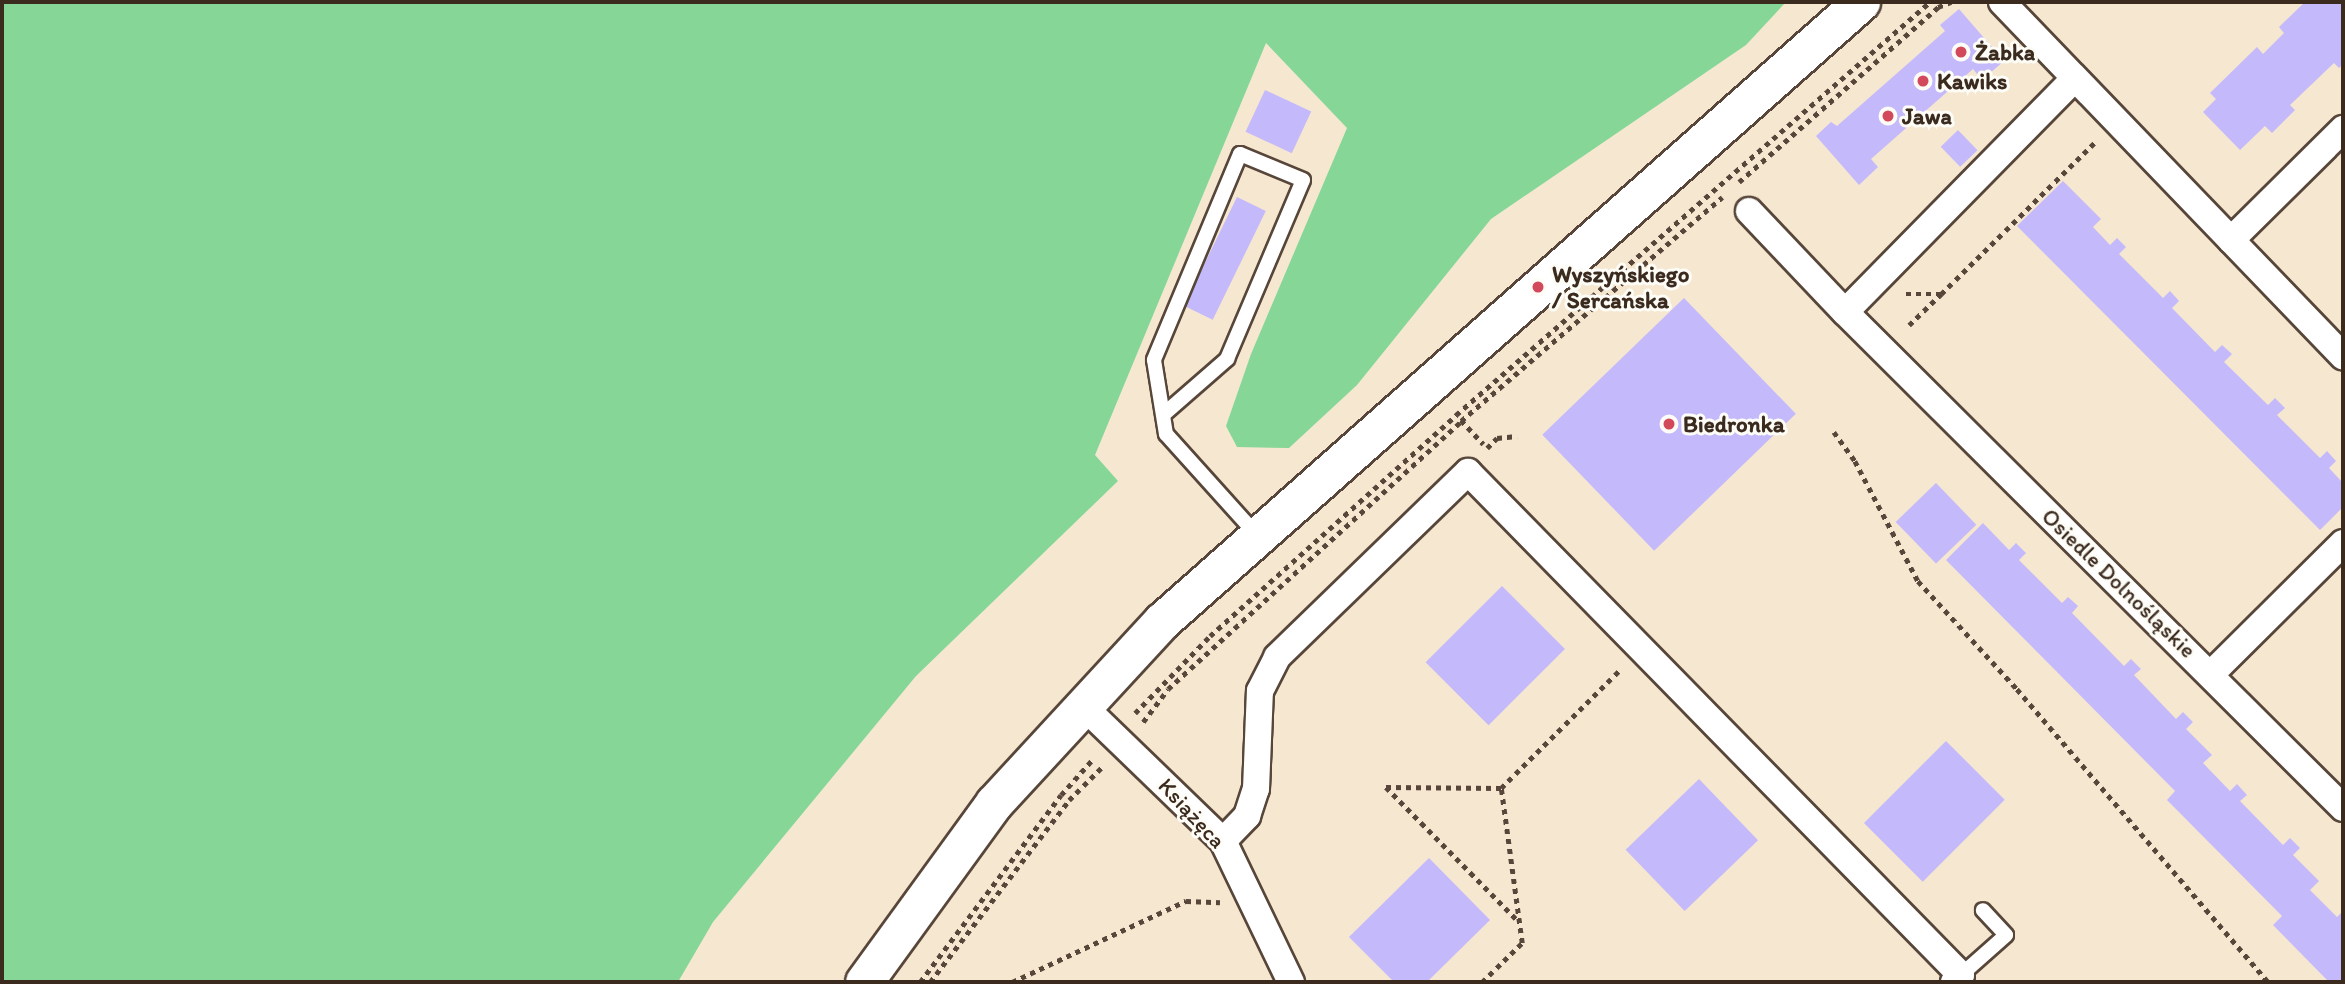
<!DOCTYPE html>
<html>
<head>
<meta charset="utf-8">
<style>
	body { margin:0 }
	#map { position:relative; width:2345px; height:984px; overflow:hidden; background:#f5e7d0; font-family:Itim,sans-serif }
	div>[style] { position:absolute }
	[style*='--x'] { left:calc(var(--x)*1px); top:calc(var(--y)*1px); width:calc(var(--w)*1px); rotate:calc(var(--a)*1deg) }
	.green>* { inset:0; background:#86d797 }
	.building>* { inset:0; background:#c4b9fb; transform-origin:0 0 }
	.path>* { height:4.5px; margin-top:-2.25px; transform-origin:0; background:repeating-linear-gradient(90deg,#574639 0 5px,transparent 0 10px) }
	.roads { filter:drop-shadow(2px 0 #574639) drop-shadow(-2px 0 #574639) drop-shadow(0 2px #574639) drop-shadow(0 -2px #574639) }
	.lane>* { height:14px; margin:-7px; padding:0 7px; transform-origin:7px; border-radius:7px; background:#fff }
	.street>* { height:26px; margin:-13px; padding:0 13px; transform-origin:13px; border-radius:13px; background:#fff }
	.secondary>* { height:37px; margin:-18.5px; padding:0 18.5px; transform-origin:18.5px; border-radius:18.5px; background:#fff }
	.dots>* { width:19px; height:19px; translate:-50% -50%; box-sizing:border-box; border:4px solid #fdfcf7; border-radius:50% }
	span { translate:-50% -50%; white-space:nowrap; text-align:center; line-height:1.15; -webkit-text-stroke:6px #fdfcf7; paint-order:stroke }
	.poi-label { font-size:23px; color:#3b2a1e; font-weight:700 }
	.left { translate:0 -50%; text-align:left }
	.street-label { font-size:23px; color:#3b2a1e }
	.frame { position:absolute; inset:0; border:4px solid #3b2a1e; pointer-events:none }
</style>
</head>
<body>
<div id="map">
	<div class="green">
		<i style="clip-path:polygon(2px 2px,1785px 2px,1785px 3px,1746px 45px,1491px 219px,1357px 385px,1289px 448px,1237px 447px,1226px 426px,1251px 354px,1347px 128px,1266px 43px,1095px 455px,1118px 481px,916px 676px,713px 922px,678px 982px,2px 982px)"></i>
	</div>
	<div class="building">
		<i style="clip-path:polygon(2305px 2px,2343px 2px,2343px 64px,2339px 68px,2334px 63px,2290px 105px,2295px 110px,2272px 133px,2265px 126px,2240px 150px,2203px 112px,2216px 99px,2210px 93px,2257px 47px,2263px 54px,2284px 33px,2279px 27px)"></i>
		<i style="clip-path:polygon(1959px 9px,2004px 61px,1982px 80px,1973px 69px,1871px 159px,1878px 167px,1859px 185px,1816px 136px,1831px 122px,1837px 126px,1945px 31px,1940px 25px)"></i>
		<i style="left:1265px;top:90px;width:51px;height:46px;rotate:25deg"></i>
		<i style="left:1958px;top:130px;width:28px;height:24px;rotate:46deg"></i>
		<i style="clip-path:polygon(2063px 181px,2101px 219px,2093px 227px,2110px 245px,2117px 238px,2126px 247px,2119px 254px,2163px 298px,2170px 291px,2179px 301px,2172px 308px,2215px 352px,2222px 345px,2232px 354px,2224px 362px,2268px 405px,2275px 398px,2285px 408px,2277px 415px,2320px 458px,2327px 451px,2336px 461px,2329px 468px,2343px 483px,2343px 507px,2320px 530px,2017px 226px)"></i>
		<i style="left:1237px;top:197px;width:32px;height:121px;rotate:26deg"></i>
		<i style="left:1684px;top:298px;width:161px;height:197px;rotate:46deg"></i>
		<i style="left:1936px;top:483px;width:58px;height:56px;rotate:46deg"></i>
		<i style="clip-path:polygon(1983px 523px,2009px 550px,2016px 543px,2026px 553px,2019px 560px,2062px 603px,2068px 597px,2078px 606px,2072px 613px,2124px 666px,2131px 659px,2141px 669px,2134px 675px,2176px 719px,2183px 712px,2193px 722px,2186px 729px,2212px 755px,2203px 763px,2230px 791px,2237px 784px,2247px 795px,2240px 801px,2283px 845px,2290px 838px,2300px 848px,2293px 855px,2319px 881px,2310px 890px,2337px 917px,2343px 911px,2343px 982px,2329px 982px,2273px 925px,2282px 916px,2167px 800px,2175px 791px,1946px 560px)"></i>
		<i style="left:1502px;top:586px;width:89px;height:108px;rotate:45deg"></i>
		<i style="left:1946px;top:741px;width:83px;height:116px;rotate:45deg"></i>
		<i style="left:1699px;top:779px;width:85px;height:102px;rotate:46deg"></i>
		<i style="clip-path:polygon(1429px 858px,1490px 920px,1427px 982px,1394px 982px,1349px 937px)"></i>
	</div>
	<div class="path">
		<i style="--x:1739;--y:182;--w:265;--a:-41.3"></i>
		<i style="--x:1938;--y:7;--w:14;--a:-21"></i>
		<i style="--x:1906;--y:294;--w:35;--a:0"></i>
		<i style="--x:1941;--y:294;--w:215;--a:-44.6"></i>
		<i style="--x:1909;--y:325;--w:45;--a:-44.1"></i>
		<i style="--x:1461;--y:420;--w:33;--a:47"></i>
		<i style="--x:1834;--y:432;--w:36;--a:54"></i>
		<i style="--x:1855;--y:461;--w:136;--a:62.3"></i>
		<i style="--x:1918;--y:581;--w:147;--a:47.5"></i>
		<i style="--x:2017;--y:689;--w:386;--a:49.4"></i>
		<i style="--x:1487;--y:448;--w:14;--a:-45"></i>
		<i style="--x:1497;--y:438;--w:20;--a:-6"></i>
		<i style="--x:1135;--y:713;--w:107;--a:-45.8"></i>
		<i style="--x:1210;--y:636;--w:331;--a:-41.9"></i>
		<i style="--x:1456;--y:415;--w:629;--a:-41.07"></i>
		<i style="--x:1143;--y:722;--w:41;--a:-52.9"></i>
		<i style="--x:1168;--y:689;--w:397;--a:-42.4"></i>
		<i style="--x:1461;--y:421;--w:344;--a:-40.6"></i>
		<i style="--x:1386;--y:787;--w:188;--a:45.4"></i>
		<i style="--x:1386;--y:787;--w:115;--a:0.5"></i>
		<i style="--x:920;--y:982;--w:234;--a:-53"></i>
		<i style="--x:1061;--y:795;--w:48;--a:-48.4"></i>
		<i style="--x:930;--y:982;--w:229;--a:-52.6"></i>
		<i style="--x:1069;--y:800;--w:47;--a:-45"></i>
		<i style="--x:1012;--y:982;--w:192;--a:-25"></i>
		<i style="--x:1186;--y:901;--w:34;--a:2"></i>
		<i style="--x:1482;--y:982;--w:56;--a:-44.3"></i>
		<i style="--x:1522;--y:943;--w:156;--a:-97.7"></i>
		<i style="--x:1501;--y:788;--w:168;--a:-44.8"></i>
	</div>
	<div class="roads">
		<div class="lane">
			<i style="--x:1164;--y:414;--w:84;--a:-41.1"></i>
			<i style="--x:1227;--y:359;--w:194;--a:-67"></i>
			<i style="--x:1303;--y:180;--w:68;--a:-157.6"></i>
			<i style="--x:1240;--y:154;--w:223;--a:112.7"></i>
			<i style="--x:1154;--y:360;--w:75;--a:80.8"></i>
			<i style="--x:1166;--y:434;--w:137;--a:48"></i>
			<i style="--x:1961;--y:975;--w:60;--a:-41.6"></i>
			<i style="--x:2006;--y:935;--w:34;--a:-133"></i>
		</div>
		<div class="street">
			<i style="--x:2002;--y:2;--w:492;--a:46.1"></i>
			<i style="--x:2073;--y:80;--w:325;--a:134.5"></i>
			<i style="--x:1845;--y:312;--w:703;--a:44.88"></i>
			<i style="--x:1749;--y:211;--w:139;--a:46.5"></i>
			<i style="--x:2231;--y:240;--w:158;--a:-44.7"></i>
			<i style="--x:2211;--y:674;--w:186;--a:-44.8"></i>
			<i style="--x:1081;--y:704;--w:197;--a:44"></i>
			<i style="--x:1223;--y:841;--w:157;--a:64.3"></i>
			<i style="--x:1223;--y:841;--w:35;--a:-46"></i>
			<i style="--x:1247;--y:816;--w:28;--a:-72"></i>
			<i style="--x:1256;--y:789;--w:98;--a:-87.7"></i>
			<i style="--x:1260;--y:691;--w:38;--a:-63"></i>
			<i style="--x:1277;--y:657;--w:266;--a:-44.1"></i>
			<i style="--x:1468;--y:472;--w:704;--a:45.58"></i>
			<i style="--x:1961;--y:975;--w:10;--a:135"></i>
		</div>
		<div class="secondary">
			<i style="--x:864;--y:982;--w:221;--a:-54"></i>
			<i style="--x:994;--y:803;--w:248;--a:-47.3"></i>
			<i style="--x:1162;--y:621;--w:934;--a:-41.53"></i>
		</div>
	</div>
	<div class="dots">
		<i style="left:1961px;top:52px;background:#d1495b"></i>
		<i style="left:1923px;top:81px;background:#d1495b"></i>
		<i style="left:1888px;top:116px;background:#d1495b"></i>
		<i style="left:1538px;top:287px;background:#d1495b"></i>
		<i style="left:1669px;top:424px;background:#d1495b"></i>
	</div>
	<div class="poi-label">
		<span class="left" style="left:1975px;top:52px">Żabka</span>
		<span class="left" style="left:1937px;top:81px">Kawiks</span>
		<span class="left" style="left:1902px;top:116px">Jawa</span>
		<span class="left" style="left:1552px;top:287px">Wyszyńskiego<br>/ Sercańska</span>
		<span class="left" style="left:1683px;top:424px">Biedronka</span>
	</div>
	<div class="street-label">
		<span style="left:2119px;top:583px;rotate:44deg">Osiedle Dolnośląskie</span>
		<span style="left:1192px;top:813px;rotate:47deg">Książęca</span>
	</div>
	<div class="frame"></div>
</div>
</body>
</html>
